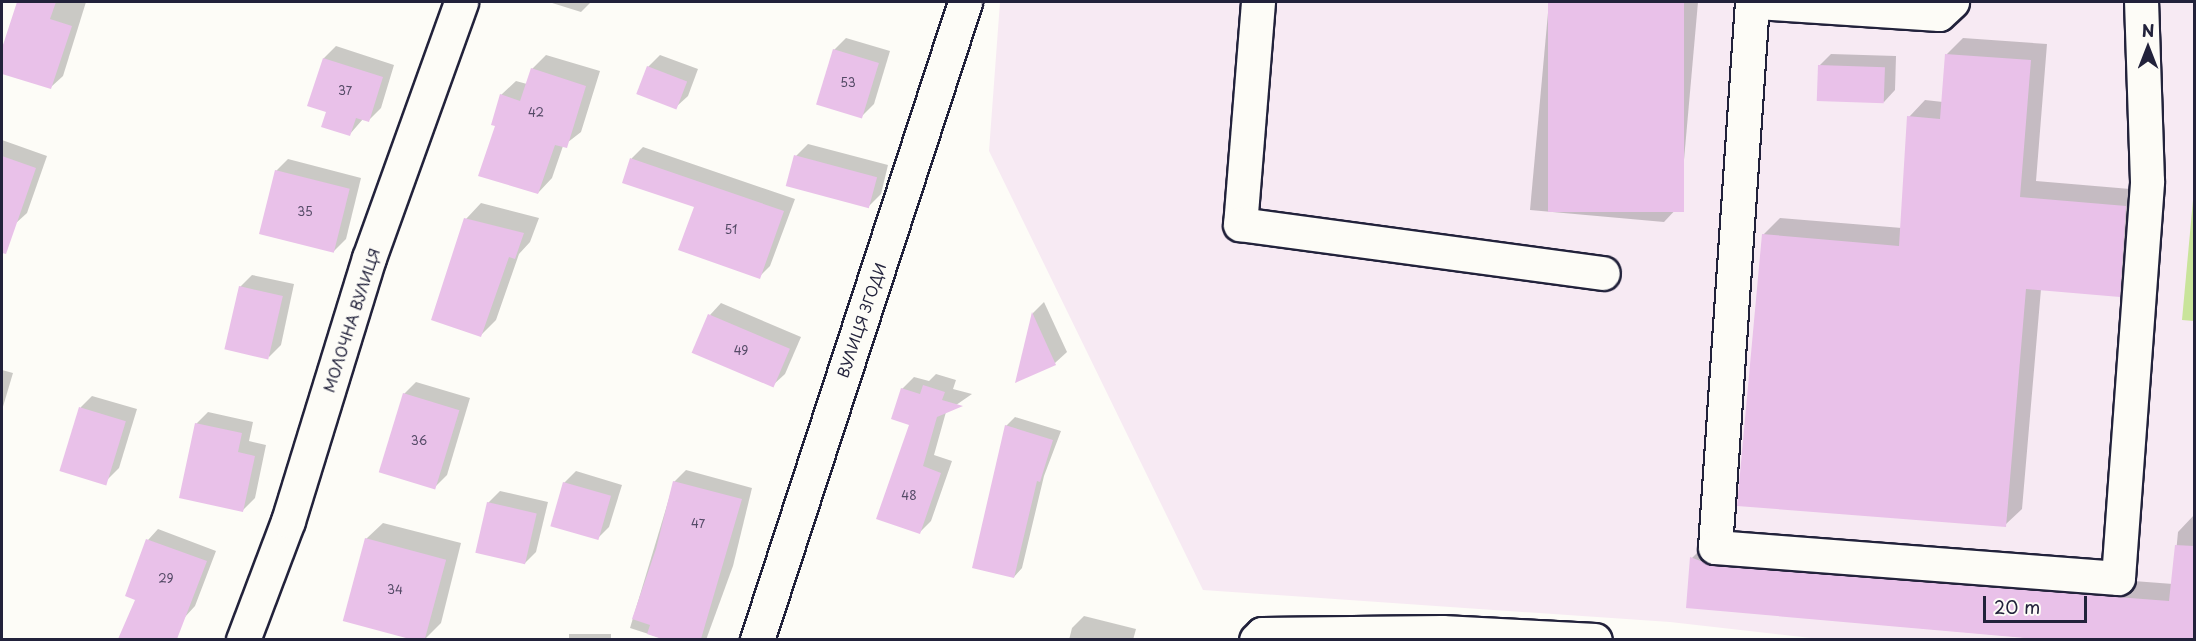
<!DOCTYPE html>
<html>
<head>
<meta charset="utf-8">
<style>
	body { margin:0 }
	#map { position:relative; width:2196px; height:641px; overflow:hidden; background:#fdfcf7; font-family:"Playpen Sans",sans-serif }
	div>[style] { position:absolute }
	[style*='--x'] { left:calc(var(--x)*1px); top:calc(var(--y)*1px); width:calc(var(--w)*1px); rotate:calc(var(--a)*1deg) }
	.built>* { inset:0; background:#f7eaf3 }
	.green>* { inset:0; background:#c9e49a }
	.shadow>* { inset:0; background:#0003; transform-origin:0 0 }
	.building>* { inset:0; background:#e9c1e9; transform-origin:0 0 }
	.roads { filter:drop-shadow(2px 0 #22223b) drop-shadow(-2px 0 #22223b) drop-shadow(0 2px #22223b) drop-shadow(0 -2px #22223b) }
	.minor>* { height:33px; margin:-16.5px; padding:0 16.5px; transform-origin:16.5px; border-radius:16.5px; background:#fdfcf7 }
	span { translate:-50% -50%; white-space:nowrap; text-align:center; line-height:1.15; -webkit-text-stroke:4.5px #fdfcf7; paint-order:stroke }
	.number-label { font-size:12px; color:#544a66 }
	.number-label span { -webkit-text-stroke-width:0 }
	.street-label { font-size:15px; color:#22223b }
	.frame { position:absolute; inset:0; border:3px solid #22223b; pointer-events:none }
	.north { position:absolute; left:2118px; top:18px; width:60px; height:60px; -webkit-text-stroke:4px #fdfcf7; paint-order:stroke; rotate:0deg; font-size:16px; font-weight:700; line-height:24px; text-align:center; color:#22223b }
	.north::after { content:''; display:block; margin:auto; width:21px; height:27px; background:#22223b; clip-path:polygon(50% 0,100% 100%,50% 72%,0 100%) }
	.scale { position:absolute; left:1983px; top:596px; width:104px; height:27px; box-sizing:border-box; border:3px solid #22223b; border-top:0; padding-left:8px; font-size:18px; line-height:21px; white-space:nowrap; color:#22223b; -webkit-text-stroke:4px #fdfcf7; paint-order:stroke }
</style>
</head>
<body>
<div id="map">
	<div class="built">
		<i style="clip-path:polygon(1000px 2px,2194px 2px,2194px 639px,1829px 640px,1670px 622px,1203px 590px,989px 151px)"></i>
	</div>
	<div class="green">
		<i style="clip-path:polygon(2194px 189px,2194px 321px,2182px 320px)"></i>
	</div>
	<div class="shadow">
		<i style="clip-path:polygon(21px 2px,86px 2px,63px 76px,51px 87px,2px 72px,2px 55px)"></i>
		<i style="clip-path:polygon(549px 2px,591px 2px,581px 12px)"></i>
		<i style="clip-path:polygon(1549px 2px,1698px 2px,1680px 205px,1664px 222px,1530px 210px)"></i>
		<i style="clip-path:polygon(846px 38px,890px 51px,874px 104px,862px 116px,834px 50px)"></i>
		<i style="clip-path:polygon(1963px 38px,2047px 44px,2036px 181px,2142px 190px,2136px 279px,2119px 295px,2041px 289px,2022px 509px,2005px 525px,1763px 235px,1780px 218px,1902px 228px,1909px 117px,1925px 100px,1943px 102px,1947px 54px)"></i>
		<i style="clip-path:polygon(336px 46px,394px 65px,381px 108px,369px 120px,363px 119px,350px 134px,327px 111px,309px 105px,324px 58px)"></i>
		<i style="clip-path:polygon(1831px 54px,1896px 56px,1895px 90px,1884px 102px,1819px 66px)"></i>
		<i style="clip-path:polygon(546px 55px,600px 71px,581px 132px,563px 146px,552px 178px,538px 193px,497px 125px,501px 95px,516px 81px,527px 84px,532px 69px)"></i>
		<i style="clip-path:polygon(660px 55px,698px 69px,688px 96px,676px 107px,648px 67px)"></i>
		<i style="clip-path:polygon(2px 140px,47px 156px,27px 213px,15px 224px,2px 220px)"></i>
		<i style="clip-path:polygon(808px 144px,888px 165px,881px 194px,869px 206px,796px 156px)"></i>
		<i style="clip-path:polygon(643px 147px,795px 199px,770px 266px,759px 277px,696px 206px,623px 182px,632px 158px)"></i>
		<i style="clip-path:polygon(288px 159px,361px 178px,346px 239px,334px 251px,276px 171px)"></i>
		<i style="clip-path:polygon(481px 203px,539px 218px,530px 242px,519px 254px,496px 320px,481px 335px,466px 219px)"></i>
		<i style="clip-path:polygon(252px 275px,294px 284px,281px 345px,269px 357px,240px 287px)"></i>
		<i style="clip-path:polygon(1044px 302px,1067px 352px,1055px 363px,1017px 380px,1033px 313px)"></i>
		<i style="clip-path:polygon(721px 303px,801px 337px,785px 374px,773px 385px,710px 315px)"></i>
		<i style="clip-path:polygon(2px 370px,13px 373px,2px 410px)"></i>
		<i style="clip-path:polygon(936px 374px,956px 380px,953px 389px,972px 394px,946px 412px,934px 455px,952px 461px,931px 521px,919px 533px,911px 424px,902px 389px,914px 377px,929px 381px)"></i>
		<i style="clip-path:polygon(416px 382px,470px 398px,447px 475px,435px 487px,404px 394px)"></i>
		<i style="clip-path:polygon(92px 396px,137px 409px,119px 468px,107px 480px,61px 470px,81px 407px)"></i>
		<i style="clip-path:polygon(208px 412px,253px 422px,249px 441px,266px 445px,255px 498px,243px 510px,196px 424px)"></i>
		<i style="clip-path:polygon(1015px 417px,1061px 431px,1044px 476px,1022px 568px,1014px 577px,1006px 426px)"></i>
		<i style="clip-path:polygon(686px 470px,752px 488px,733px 566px,706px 640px,667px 640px,630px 628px,674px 482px)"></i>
		<i style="clip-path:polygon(576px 471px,622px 485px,609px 527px,597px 539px,564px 483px)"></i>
		<i style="clip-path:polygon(500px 491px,548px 502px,536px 552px,524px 564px,488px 503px)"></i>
		<i style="clip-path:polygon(2194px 515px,2194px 640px,2052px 640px,1687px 607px,1692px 558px,1708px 542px,1730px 550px,2173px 584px,2178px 532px)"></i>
		<i style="clip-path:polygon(383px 523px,461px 543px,441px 623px,424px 640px,345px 620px,366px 539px)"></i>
		<i style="clip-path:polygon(158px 529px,216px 551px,195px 606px,185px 617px,169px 611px,157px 640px,120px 640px,137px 599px,148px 540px)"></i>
		<i style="clip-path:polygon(1084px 616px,1136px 629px,1133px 640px,1069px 640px,1072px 628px)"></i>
		<i style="left:569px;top:634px;width:42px;height:8px"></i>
	</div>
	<div class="building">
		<i style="clip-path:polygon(17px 2px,56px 2px,50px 19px,72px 26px,51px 89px,2px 74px,2px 48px)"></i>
		<i style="left:1548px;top:2px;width:136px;height:210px"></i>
		<i style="left:833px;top:49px;width:48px;height:58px;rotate:17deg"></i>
		<i style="clip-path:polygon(1945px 54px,2031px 60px,2020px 197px,2126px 206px,2120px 297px,2026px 289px,2006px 527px,1737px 506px,1762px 234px,1899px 246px,1907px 116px,1940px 119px)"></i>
		<i style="clip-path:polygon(323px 58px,383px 77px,369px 122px,356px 118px,350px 136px,321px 127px,326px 112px,307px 106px)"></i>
		<i style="left:1818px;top:65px;width:67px;height:36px;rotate:2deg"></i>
		<i style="left:647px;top:66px;width:43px;height:30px;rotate:21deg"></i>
		<i style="clip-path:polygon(531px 68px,586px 86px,567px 148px,555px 145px,538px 194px,478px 176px,495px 126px,491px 125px,500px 94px,520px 101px)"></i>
		<i style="left:794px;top:155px;width:86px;height:32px;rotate:15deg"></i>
		<i style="clip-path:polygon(2px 156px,36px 168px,6px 254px,2px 253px)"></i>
		<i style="clip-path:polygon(630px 158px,784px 211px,760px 279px,678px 250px,694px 207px,622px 183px)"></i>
		<i style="left:275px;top:170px;width:77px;height:66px;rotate:14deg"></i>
		<i style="clip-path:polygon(464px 218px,524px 233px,515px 259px,509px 257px,481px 337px,431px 320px)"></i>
		<i style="left:239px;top:286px;width:45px;height:65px;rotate:13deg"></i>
		<i style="clip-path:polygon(1032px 312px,1056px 365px,1015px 383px)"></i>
		<i style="left:708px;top:314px;width:89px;height:42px;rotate:23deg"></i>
		<i style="clip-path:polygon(923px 385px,945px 392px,942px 400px,963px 406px,937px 417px,923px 466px,941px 473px,920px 534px,876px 519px,909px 425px,891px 419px,901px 388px,920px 394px)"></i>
		<i style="left:403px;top:393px;width:59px;height:83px;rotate:17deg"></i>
		<i style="left:79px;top:407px;width:49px;height:67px;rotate:17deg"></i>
		<i style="clip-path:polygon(195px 423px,242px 433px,238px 452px,255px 456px,243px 512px,179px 498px)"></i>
		<i style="clip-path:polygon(1005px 425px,1053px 440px,1040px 482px,1037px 481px,1014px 578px,972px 568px)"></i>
		<i style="clip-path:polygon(673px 481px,742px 499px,701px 639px,662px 639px,647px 634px,650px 625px,632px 619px,656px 549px)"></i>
		<i style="left:563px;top:482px;width:50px;height:46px;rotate:16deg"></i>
		<i style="left:487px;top:502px;width:51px;height:52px;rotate:13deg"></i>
		<i style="left:365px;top:538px;width:84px;height:86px;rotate:15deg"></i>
		<i style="clip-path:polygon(146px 539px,207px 561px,177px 639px,118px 639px,135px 600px,125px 596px)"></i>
		<i style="clip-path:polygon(2175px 545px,2194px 546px,2194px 639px,2036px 639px,1686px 608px,1690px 557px,1714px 566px,2169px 601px)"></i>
	</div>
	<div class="roads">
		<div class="minor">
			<i style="--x:1258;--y:2;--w:223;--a:94.6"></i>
			<i style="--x:1240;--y:224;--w:366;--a:7.7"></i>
			<i style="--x:1752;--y:2;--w:546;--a:93.88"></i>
			<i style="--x:1715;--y:547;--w:404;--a:4.4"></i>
			<i style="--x:2118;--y:578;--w:398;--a:-85.8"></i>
			<i style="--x:2147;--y:181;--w:179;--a:-91.9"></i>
			<i style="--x:1757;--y:2;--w:182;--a:3.8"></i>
			<i style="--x:1939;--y:14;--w:18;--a:-43"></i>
			<i style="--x:243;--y:640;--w:127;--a:-69.3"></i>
			<i style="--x:288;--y:521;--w:275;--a:-72.9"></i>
			<i style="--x:369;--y:258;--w:272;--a:-70.2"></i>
			<i style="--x:757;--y:640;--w:671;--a:-71.94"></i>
			<i style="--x:1256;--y:640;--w:8;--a:-45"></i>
			<i style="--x:1262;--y:634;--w:180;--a:-0.6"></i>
			<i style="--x:1442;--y:632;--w:153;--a:3"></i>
		</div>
	</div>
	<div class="number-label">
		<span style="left:848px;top:83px">53</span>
		<span style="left:345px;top:91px">37</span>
		<span style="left:536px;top:113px">42</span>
		<span style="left:305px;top:212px">35</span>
		<span style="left:731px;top:230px">51</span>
		<span style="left:741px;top:351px">49</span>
		<span style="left:419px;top:441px">36</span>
		<span style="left:909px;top:496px">48</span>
		<span style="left:698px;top:524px">47</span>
		<span style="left:166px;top:579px">29</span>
		<span style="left:395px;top:590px">34</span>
	</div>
	<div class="street-label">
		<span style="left:351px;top:320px;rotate:-72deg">МОЛОЧНА ВУЛИЦЯ</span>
		<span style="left:861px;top:320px;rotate:-71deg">ВУЛИЦЯ ЗГОДИ</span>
	</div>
	<div class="frame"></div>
	<div class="north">N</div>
	<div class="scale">20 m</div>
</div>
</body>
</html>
